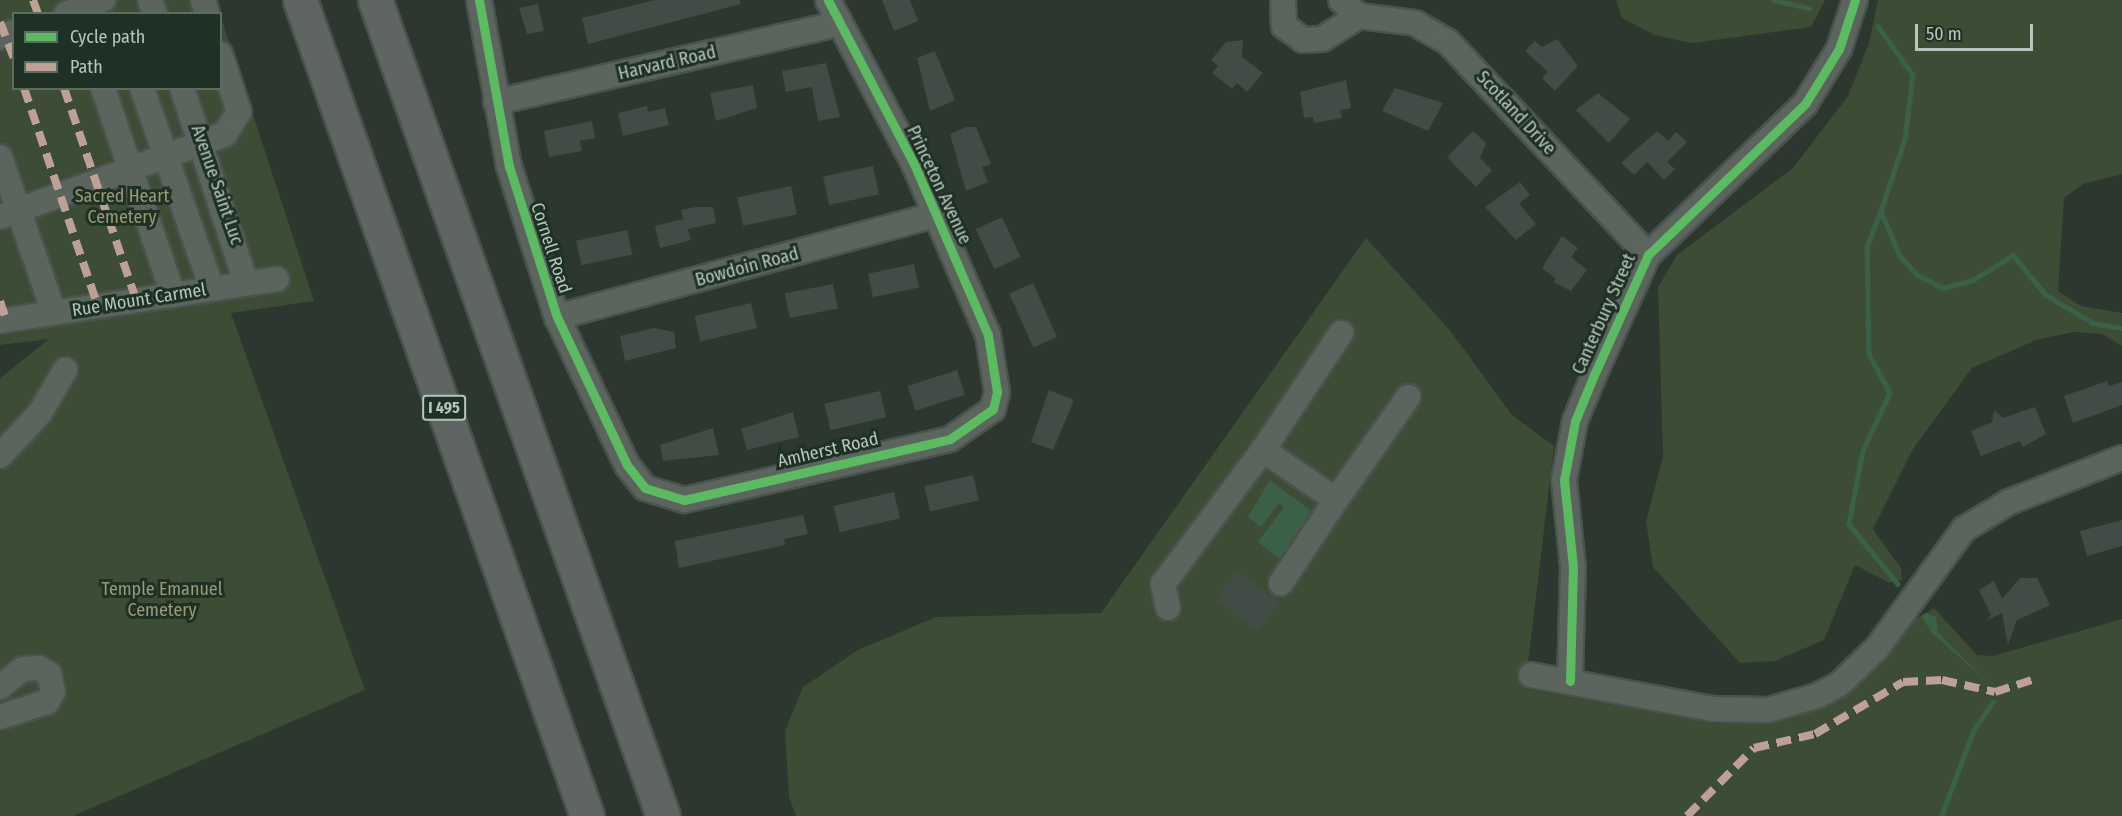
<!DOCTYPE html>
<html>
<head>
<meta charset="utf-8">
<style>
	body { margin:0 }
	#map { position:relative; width:2122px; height:816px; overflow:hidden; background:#2b372f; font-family:"Fira Sans Condensed",sans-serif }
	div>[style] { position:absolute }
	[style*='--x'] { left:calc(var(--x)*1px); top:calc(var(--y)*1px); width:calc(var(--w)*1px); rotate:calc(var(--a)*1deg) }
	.green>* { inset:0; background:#3d4c35 }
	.water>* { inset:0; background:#3b6048 }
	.stream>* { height:4.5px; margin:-2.25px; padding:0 2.25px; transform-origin:2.25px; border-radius:2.25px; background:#3b6048 }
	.building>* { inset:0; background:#424c46; transform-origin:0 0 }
	.roads { filter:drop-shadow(2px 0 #49524c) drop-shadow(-2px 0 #49524c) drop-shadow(0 2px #49524c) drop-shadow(0 -2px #49524c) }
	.minor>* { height:24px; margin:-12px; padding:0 12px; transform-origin:12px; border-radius:12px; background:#5b655e }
	.highway>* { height:33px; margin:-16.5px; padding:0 16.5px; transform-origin:16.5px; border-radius:16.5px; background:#5f6562 }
	.quiet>* { height:8px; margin-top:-4px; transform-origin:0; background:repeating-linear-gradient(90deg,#bda197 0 15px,transparent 0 23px) }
	.cycleway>* { height:9px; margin:-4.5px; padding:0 4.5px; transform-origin:4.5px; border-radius:4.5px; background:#5cba63 }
	span { translate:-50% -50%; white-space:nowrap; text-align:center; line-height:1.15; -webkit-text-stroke:6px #1f3125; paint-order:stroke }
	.shield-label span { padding:2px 4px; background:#1f3125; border:2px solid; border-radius:4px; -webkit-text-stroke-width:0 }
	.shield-label { font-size:16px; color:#b5c7bc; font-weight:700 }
	.street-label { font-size:18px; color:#b5c7bc }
	.park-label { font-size:18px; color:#9b9a76 }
	.legend { position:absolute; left:12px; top:12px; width:210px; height:78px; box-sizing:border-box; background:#1f3125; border:2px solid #5b6d61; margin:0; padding:8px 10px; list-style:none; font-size:18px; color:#b5c7bc }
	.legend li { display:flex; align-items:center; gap:12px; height:30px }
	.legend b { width:30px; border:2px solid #5b6d61 }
	.scale { position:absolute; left:1915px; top:24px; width:118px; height:27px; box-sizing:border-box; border:3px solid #b5c7bc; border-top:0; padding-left:8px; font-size:18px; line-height:21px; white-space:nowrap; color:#b5c7bc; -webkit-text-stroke:4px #1f3125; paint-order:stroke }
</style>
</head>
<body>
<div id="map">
	<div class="green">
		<i style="clip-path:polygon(0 0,216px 0,220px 14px,14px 14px,14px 88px,220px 88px,220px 14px,314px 301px,231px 313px,365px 690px,73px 816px,0 816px,0 378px,49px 339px,0 345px)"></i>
		<i style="clip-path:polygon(1616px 0,1825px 0,1811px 27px,1692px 43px,1654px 35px,1622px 18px)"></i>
		<i style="clip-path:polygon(1878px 0,2122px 0,2122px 174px,2083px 184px,2064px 198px,2058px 291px,2081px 306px,2122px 313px,2122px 346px,2102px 334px,2074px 332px,2036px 340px,1972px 368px,1913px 449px,1873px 529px,1901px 568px,1902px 580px,1890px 583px,1855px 565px,1824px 640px,1775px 661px,1740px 663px,1653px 567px,1646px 521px,1663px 457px,1658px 287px,1677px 255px,1793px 168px,1848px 96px,1869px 43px)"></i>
		<i style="clip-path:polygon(1366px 238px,1449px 329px,1512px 415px,1554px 446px,1525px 689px,1718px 724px,1762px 723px,1804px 714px,1832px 701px,1874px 668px,1911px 622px,1934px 608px,1977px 655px,1993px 656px,2122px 619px,2122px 816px,796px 816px,789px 797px,785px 731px,803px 687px,858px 650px,936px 617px,1101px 613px)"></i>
	</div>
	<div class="water">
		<i style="clip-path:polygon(1270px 480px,1315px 514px,1280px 559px,1258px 542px,1284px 507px,1279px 503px,1261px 527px,1248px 517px)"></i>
		<i style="clip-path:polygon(1926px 613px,1936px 617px,1938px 633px,1990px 684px,1932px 633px,1921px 616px)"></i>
	</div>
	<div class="stream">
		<i style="--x:1774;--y:0;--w:36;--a:13"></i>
		<i style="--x:1878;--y:26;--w:60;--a:54.5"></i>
		<i style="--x:1913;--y:75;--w:64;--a:97.1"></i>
		<i style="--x:1905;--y:139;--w:76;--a:108.4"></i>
		<i style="--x:1881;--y:211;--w:49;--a:67.1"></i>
		<i style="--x:1900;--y:256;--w:26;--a:47"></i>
		<i style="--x:1918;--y:275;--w:28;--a:27"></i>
		<i style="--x:1943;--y:288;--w:31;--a:-15"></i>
		<i style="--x:1973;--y:280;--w:47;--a:-32"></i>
		<i style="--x:2013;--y:255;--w:52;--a:50.5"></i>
		<i style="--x:2046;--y:295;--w:55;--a:30.8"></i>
		<i style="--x:2093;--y:323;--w:29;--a:10"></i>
		<i style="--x:1881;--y:211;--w:39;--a:111"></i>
		<i style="--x:1867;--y:247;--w:107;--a:88.9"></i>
		<i style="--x:1869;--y:354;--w:44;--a:61.7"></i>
		<i style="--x:1890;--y:393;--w:64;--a:115"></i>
		<i style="--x:1863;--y:451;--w:74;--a:100.9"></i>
		<i style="--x:1849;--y:524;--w:77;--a:50.8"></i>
		<i style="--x:1941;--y:816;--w:93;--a:-69.2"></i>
		<i style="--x:1974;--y:729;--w:33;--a:-55"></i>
	</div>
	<div class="building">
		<i style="clip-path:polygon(655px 0,740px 0,741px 4px,588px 44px,582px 18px)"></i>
		<i style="clip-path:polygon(882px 0,910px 0,918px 21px,894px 31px)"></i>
		<i style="clip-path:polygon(538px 4px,544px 31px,527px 34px,519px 8px)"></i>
		<i style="clip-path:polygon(1557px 39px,1578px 66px,1555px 91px,1542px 78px,1548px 72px,1525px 51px,1535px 41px,1542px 47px)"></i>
		<i style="clip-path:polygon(1243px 40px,1242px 57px,1263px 73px,1247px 92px,1237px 83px,1232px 89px,1212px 73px,1218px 66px,1211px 60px,1226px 42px)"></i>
		<i style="clip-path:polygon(935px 51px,955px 100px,930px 111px,917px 58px)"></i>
		<i style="clip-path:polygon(826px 63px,840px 117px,818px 121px,812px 87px,786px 92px,782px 71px)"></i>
		<i style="clip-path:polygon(1346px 80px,1351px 108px,1340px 110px,1342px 118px,1314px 123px,1313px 117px,1304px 118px,1300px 92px)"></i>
		<i style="clip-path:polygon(753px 85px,757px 108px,716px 121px,710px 93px)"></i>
		<i style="clip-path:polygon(1395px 88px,1443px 103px,1428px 131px,1382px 111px)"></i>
		<i style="clip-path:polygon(1598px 93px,1630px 119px,1609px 143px,1576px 110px)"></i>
		<i style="clip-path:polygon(647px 106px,648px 112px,665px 108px,669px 125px,623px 136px,618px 113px)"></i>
		<i style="clip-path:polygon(592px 121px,595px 138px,580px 141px,582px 151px,549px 157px,544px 131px)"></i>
		<i style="clip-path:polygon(966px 127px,976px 127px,991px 164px,982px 167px,988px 182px,966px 191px,950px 134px)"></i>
		<i style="clip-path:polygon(1473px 131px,1486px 143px,1480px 158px,1492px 170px,1476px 187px,1447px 157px)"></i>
		<i style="clip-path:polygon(1657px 131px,1668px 141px,1676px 132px,1687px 142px,1667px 162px,1675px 169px,1664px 180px,1647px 162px,1634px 175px,1621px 163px)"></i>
		<i style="left:873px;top:166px;width:29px;height:51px;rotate:78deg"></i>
		<i style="clip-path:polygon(1520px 182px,1530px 195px,1519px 203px,1536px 224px,1516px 240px,1485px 207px)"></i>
		<i style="left:791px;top:186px;width:29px;height:55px;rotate:78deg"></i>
		<i style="clip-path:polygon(696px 207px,713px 207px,716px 223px,688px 229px,691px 240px,660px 248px,655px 226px,683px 219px,681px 210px)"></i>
		<i style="left:1002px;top:217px;width:44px;height:29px;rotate:65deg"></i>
		<i style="left:627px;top:230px;width:25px;height:52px;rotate:78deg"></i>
		<i style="clip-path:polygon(1562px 236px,1578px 248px,1571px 257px,1587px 270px,1571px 291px,1553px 282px,1556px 279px,1542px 268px)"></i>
		<i style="left:914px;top:264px;width:24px;height:47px;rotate:78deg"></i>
		<i style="left:1033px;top:283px;width:59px;height:26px;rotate:66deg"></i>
		<i style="left:833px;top:284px;width:25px;height:49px;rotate:79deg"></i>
		<i style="left:751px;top:303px;width:26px;height:58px;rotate:77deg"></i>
		<i style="clip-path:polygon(654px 328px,674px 332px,676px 348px,625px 361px,620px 336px)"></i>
		<i style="left:957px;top:370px;width:26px;height:52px;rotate:72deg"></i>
		<i style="clip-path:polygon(2107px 381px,2109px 386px,2122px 382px,2122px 405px,2073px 423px,2064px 396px)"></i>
		<i style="clip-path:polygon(1049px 390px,1074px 400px,1053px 450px,1031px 442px)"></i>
		<i style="left:880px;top:391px;width:27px;height:57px;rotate:77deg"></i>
		<i style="clip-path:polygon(2035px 407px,2046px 434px,2023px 447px,2020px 441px,1981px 456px,1971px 431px,1992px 422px,1994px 410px,2003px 418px)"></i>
		<i style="clip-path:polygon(793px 412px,799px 437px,747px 450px,741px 429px)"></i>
		<i style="clip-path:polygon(713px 428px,719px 455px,663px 461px,660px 445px)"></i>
		<i style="left:973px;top:475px;width:26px;height:50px;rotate:77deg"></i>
		<i style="left:894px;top:492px;width:27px;height:62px;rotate:77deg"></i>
		<i style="clip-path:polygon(803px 515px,808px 534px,784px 539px,785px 545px,679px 568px,675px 541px)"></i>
		<i style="clip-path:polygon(2122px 520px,2122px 546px,2087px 556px,2080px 531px)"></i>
		<i style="left:1238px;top:571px;width:53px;height:36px;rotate:38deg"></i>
		<i style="clip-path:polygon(2020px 578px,2037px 578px,2050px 605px,2017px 620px,2008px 645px,2002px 613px,1987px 620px,1991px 615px,1979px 590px,1994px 581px,2002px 599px)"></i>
	</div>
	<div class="roads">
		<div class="minor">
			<i style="--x:150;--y:0;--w:15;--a:70"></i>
			<i style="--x:203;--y:0;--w:15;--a:74"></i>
			<i style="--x:479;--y:0;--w:169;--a:79.8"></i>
			<i style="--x:509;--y:166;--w:158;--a:72.4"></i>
			<i style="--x:557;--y:317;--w:164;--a:64.7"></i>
			<i style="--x:627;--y:465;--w:29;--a:52"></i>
			<i style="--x:645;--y:488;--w:41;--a:17.1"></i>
			<i style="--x:684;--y:500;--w:273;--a:-12.9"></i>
			<i style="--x:950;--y:439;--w:52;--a:-34.9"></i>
			<i style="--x:993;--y:409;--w:17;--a:-77"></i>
			<i style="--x:997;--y:392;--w:58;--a:-99"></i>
			<i style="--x:988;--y:335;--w:186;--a:-113.4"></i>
			<i style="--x:914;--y:164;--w:185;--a:-117.7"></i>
			<i style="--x:1283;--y:0;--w:26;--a:88"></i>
			<i style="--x:1284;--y:26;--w:24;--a:36"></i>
			<i style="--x:1303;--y:40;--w:19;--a:-3"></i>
			<i style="--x:1322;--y:39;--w:44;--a:-31.9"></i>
			<i style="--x:1359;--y:16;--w:56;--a:7.1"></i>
			<i style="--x:1415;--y:23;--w:38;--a:30"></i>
			<i style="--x:1448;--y:42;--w:292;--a:46.8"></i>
			<i style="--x:1341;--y:0;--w:24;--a:42"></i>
			<i style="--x:66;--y:14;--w:40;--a:-21"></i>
			<i style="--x:0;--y:37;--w:15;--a:-20"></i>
			<i style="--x:103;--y:88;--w:219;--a:71.3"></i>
			<i style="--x:142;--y:88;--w:213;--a:70.8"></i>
			<i style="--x:182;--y:88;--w:205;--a:71.8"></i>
			<i style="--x:496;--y:102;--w:350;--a:-12.9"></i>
			<i style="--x:0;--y:157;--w:165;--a:70.9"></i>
			<i style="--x:0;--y:217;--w:240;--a:-20.2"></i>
			<i style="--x:225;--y:134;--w:26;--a:-58"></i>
			<i style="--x:239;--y:112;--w:61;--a:-108.1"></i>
			<i style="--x:557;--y:317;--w:392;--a:-15.1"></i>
			<i style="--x:0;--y:321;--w:280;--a:-8.6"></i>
			<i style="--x:1263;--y:450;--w:141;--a:-56.3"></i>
			<i style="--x:0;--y:456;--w:59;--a:-47.1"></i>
			<i style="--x:40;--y:413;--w:50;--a:-59.8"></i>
			<i style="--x:1336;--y:500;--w:126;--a:-55"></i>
			<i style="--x:1168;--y:608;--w:25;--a:-102"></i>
			<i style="--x:1163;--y:584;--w:167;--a:-53.3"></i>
			<i style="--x:1263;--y:450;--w:88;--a:34.4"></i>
			<i style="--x:1336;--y:500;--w:100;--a:123.5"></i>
			<i style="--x:1531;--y:675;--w:185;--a:10.6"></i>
			<i style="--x:1713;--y:709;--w:55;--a:1"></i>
			<i style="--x:1768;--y:710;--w:51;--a:-15.9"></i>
			<i style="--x:1817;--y:696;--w:26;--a:-28"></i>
			<i style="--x:1840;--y:684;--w:53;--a:-44.2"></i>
			<i style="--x:1878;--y:647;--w:146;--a:-53.9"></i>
			<i style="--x:1964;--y:529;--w:52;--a:-31"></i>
			<i style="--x:2009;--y:502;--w:121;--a:-21.3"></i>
			<i style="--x:1570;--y:681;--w:114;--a:-88.5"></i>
			<i style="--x:1573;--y:567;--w:87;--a:-95.9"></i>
			<i style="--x:1564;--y:480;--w:60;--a:-79.4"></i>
			<i style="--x:1575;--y:421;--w:50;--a:-67.6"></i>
			<i style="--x:1594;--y:375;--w:132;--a:-65.8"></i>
			<i style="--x:1648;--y:255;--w:218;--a:-43.9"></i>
			<i style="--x:1805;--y:104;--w:65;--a:-58.3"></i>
			<i style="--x:1839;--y:49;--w:52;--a:-71.9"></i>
			<i style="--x:0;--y:687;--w:29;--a:-38"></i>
			<i style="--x:23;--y:669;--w:16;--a:-4"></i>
			<i style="--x:39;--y:668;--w:12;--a:31"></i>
			<i style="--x:49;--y:674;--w:18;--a:77"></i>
			<i style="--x:53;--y:692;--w:12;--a:121"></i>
			<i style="--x:47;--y:702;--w:49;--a:162.3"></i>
		</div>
		<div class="highway">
			<i style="--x:300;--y:0;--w:865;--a:70.62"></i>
			<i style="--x:375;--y:0;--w:865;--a:70.56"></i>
		</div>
	</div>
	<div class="quiet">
		<i style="--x:33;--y:0;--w:15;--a:70"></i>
		<i style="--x:0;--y:22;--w:40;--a:69"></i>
		<i style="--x:24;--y:88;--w:230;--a:71.3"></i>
		<i style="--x:64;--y:88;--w:224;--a:71.2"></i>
		<i style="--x:0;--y:301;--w:20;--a:72"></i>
		<i style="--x:1687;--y:816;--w:95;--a:-45.4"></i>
		<i style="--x:1754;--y:748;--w:63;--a:-12.9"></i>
		<i style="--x:1815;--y:734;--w:102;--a:-30.6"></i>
		<i style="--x:1903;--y:682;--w:39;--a:-3"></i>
		<i style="--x:1942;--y:680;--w:54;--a:12.8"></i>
		<i style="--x:1995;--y:692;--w:42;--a:-18"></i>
	</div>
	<div class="cycleway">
		<i style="--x:479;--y:0;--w:169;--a:79.8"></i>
		<i style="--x:509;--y:166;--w:158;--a:72.4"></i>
		<i style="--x:557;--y:317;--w:164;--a:64.7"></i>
		<i style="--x:627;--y:465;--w:29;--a:52"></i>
		<i style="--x:645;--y:488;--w:41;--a:17.1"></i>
		<i style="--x:684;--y:500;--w:273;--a:-12.9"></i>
		<i style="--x:950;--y:439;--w:52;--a:-34.9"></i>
		<i style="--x:993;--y:409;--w:17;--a:-77"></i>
		<i style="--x:997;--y:392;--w:58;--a:-99"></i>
		<i style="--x:988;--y:335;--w:186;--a:-113.4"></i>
		<i style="--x:914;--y:164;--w:185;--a:-117.7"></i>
		<i style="--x:1570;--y:681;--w:114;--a:-88.5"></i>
		<i style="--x:1573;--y:567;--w:87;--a:-95.9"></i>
		<i style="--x:1564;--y:480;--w:60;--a:-79.4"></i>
		<i style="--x:1575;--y:421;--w:50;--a:-67.6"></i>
		<i style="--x:1594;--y:375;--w:132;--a:-65.8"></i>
		<i style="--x:1648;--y:255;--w:218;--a:-43.9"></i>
		<i style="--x:1805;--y:104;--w:65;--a:-58.3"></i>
		<i style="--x:1839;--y:49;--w:52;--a:-71.9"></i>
	</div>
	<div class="shield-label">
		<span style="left:444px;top:408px">I 495</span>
	</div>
	<div class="street-label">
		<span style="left:667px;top:63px;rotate:-13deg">Harvard Road</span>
		<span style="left:1516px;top:113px;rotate:47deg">Scotland Drive</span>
		<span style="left:217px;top:185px;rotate:71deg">Avenue Saint Luc</span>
		<span style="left:939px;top:185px;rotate:65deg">Princeton Avenue</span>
		<span style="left:551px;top:248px;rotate:72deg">Cornell Road</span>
		<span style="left:747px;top:267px;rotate:-15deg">Bowdoin Road</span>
		<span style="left:139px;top:300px;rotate:-9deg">Rue Mount Carmel</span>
		<span style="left:1604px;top:314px;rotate:-66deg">Canterbury Street</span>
		<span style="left:828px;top:450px;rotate:-13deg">Amherst Road</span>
	</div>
	<div class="park-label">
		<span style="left:122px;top:207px">Sacred Heart<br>Cemetery</span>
		<span style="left:162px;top:600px">Temple Emanuel<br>Cemetery</span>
	</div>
	<ul class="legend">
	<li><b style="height:8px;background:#5cba63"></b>Cycle path</li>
	<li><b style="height:8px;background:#bda197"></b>Path</li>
	</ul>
	<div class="scale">50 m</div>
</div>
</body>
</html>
